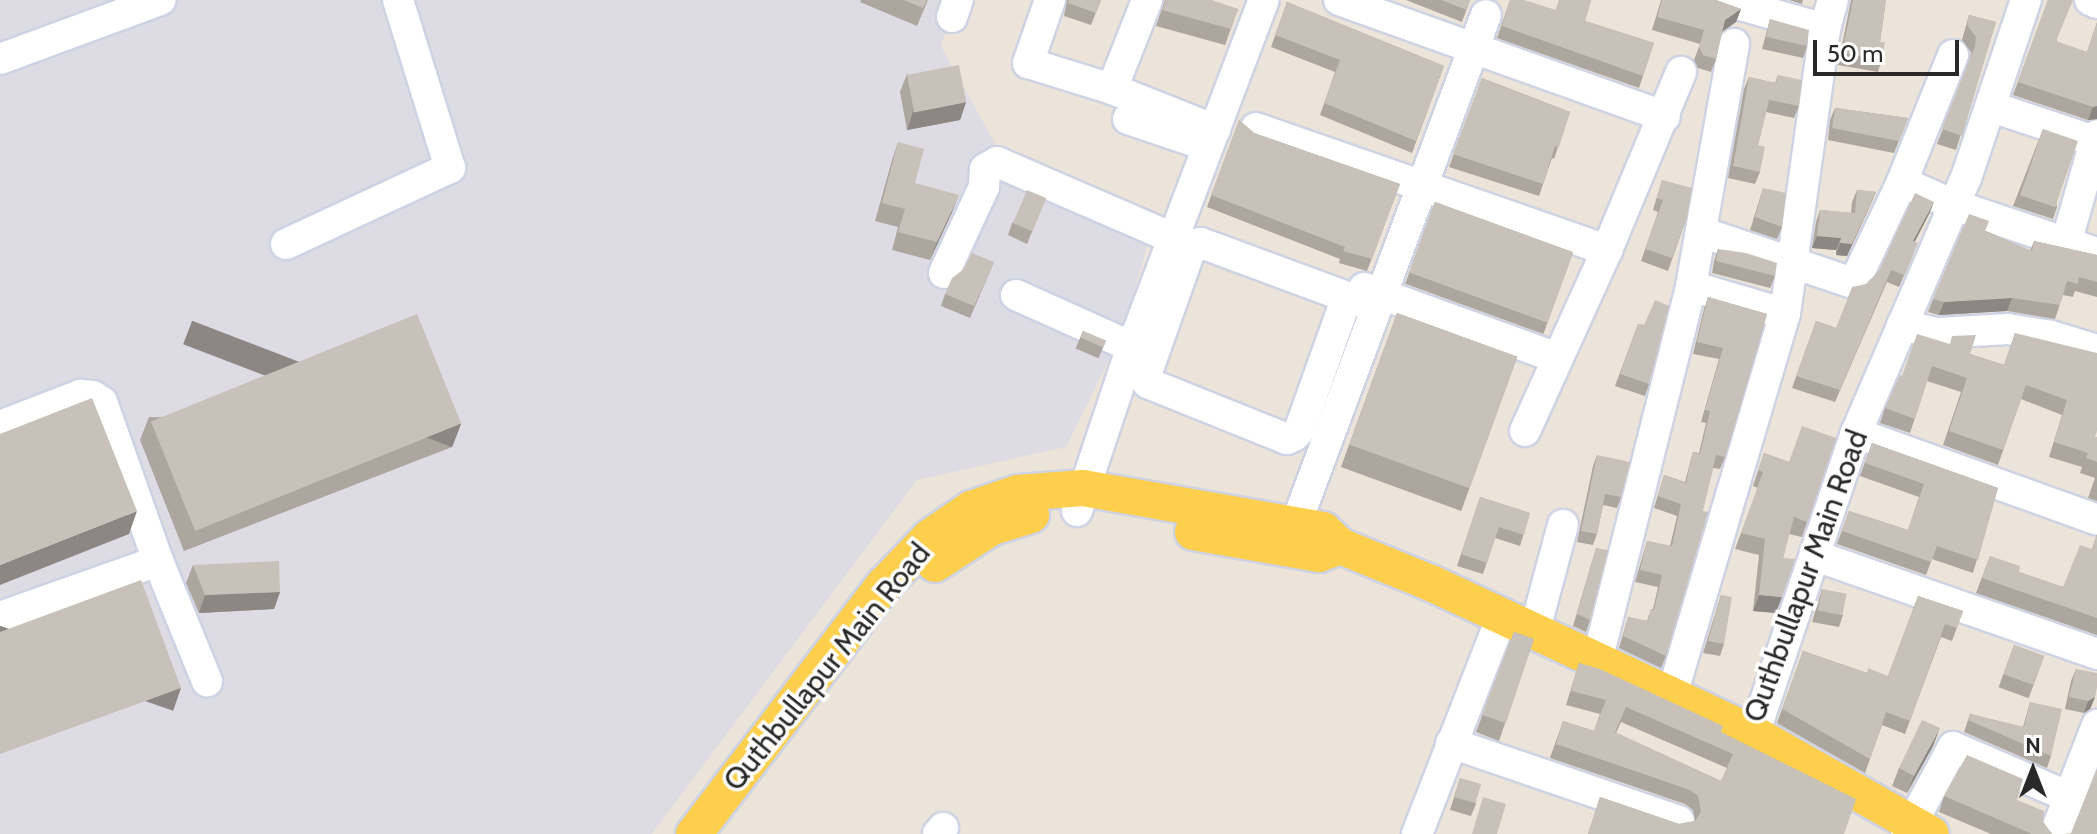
<!DOCTYPE html>
<html>
<head>
<meta charset="utf-8">
<style>
	body { margin:0 }
	#map { position:relative; width:2097px; height:834px; overflow:hidden; background:#ede4d9; font-family:Cabin,sans-serif }
	div>[style] { position:absolute }
	[style*='--x'] { left:calc(var(--x)*1px); top:calc(var(--y)*1px); width:calc(var(--w)*1px); rotate:calc(var(--a)*1deg) }
	.industrial>* { inset:0; background:#dddbe4 }
	.roads { filter:drop-shadow(2px 0 #ced3e4) drop-shadow(-2px 0 #ced3e4) drop-shadow(0 2px #ced3e4) drop-shadow(0 -2px #ced3e4) }
	.minor>* { height:30px; margin:-15px; padding:0 15px; transform-origin:15px; border-radius:15px; background:#fff }
	.major>* { height:36px; margin:-18px; padding:0 18px; transform-origin:18px; border-radius:18px; background:#fecf4d }
	.wall>* { inset:0; background:#aca69f; transform-origin:0 0 }
	.shaded-wall>* { inset:0; background:#8c8782; transform-origin:0 0 }
	.building>* { inset:0; background:#c8c1b9; transform-origin:0 0 }
	span { translate:-50% -50%; white-space:nowrap; text-align:center; line-height:1.15; -webkit-text-stroke:7px #fff; paint-order:stroke }
	.street-label { font-size:30px; color:#292929 }
	.north { position:absolute; left:1993px; top:730px; width:80px; height:80px; -webkit-text-stroke:6px #fff; paint-order:stroke; rotate:0deg; font-size:22px; font-weight:700; line-height:32px; text-align:center; color:#292929 }
	.north::after { content:''; display:block; margin:auto; width:28px; height:36px; background:#292929; clip-path:polygon(50% 0,100% 100%,50% 72%,0 100%) }
	.scale { position:absolute; left:1813px; top:40px; width:146px; height:36px; box-sizing:border-box; border:4px solid #292929; border-top:0; padding-left:10px; font-size:24px; line-height:28px; white-space:nowrap; color:#292929; -webkit-text-stroke:6px #fff; paint-order:stroke }
</style>
</head>
<body>
<div id="map">
	<div class="industrial">
		<i style="clip-path:polygon(0 0,957px 0,941px 46px,1001px 154px,1151px 234px,1120px 337px,1066px 447px,917px 480px,652px 834px,0 834px)"></i>
	</div>
	<div class="roads">
		<div class="minor">
			<i style="--x:1050;--y:0;--w:67;--a:109.2"></i>
			<i style="--x:1028;--y:63;--w:88;--a:17.2"></i>
			<i style="--x:1112;--y:89;--w:111;--a:21.7"></i>
			<i style="--x:1339;--y:0;--w:346;--a:19.7"></i>
			<i style="--x:1723;--y:0;--w:106;--a:15.9"></i>
			<i style="--x:2090;--y:0;--w:8;--a:23"></i>
			<i style="--x:952;--y:17;--w:18;--a:-71"></i>
			<i style="--x:1953;--y:55;--w:137;--a:111.9"></i>
			<i style="--x:1902;--y:182;--w:57;--a:23.9"></i>
			<i style="--x:1954;--y:205;--w:151;--a:18.6"></i>
			<i style="--x:0;--y:59;--w:171;--a:-20.2"></i>
			<i style="--x:1112;--y:89;--w:96;--a:-68.5"></i>
			<i style="--x:1992;--y:107;--w:111;--a:18.4"></i>
			<i style="--x:1128;--y:119;--w:65;--a:18.7"></i>
			<i style="--x:1256;--y:128;--w:372;--a:19.2"></i>
			<i style="--x:1701;--y:232;--w:157;--a:18.6"></i>
			<i style="--x:1850;--y:282;--w:11;--a:-41"></i>
			<i style="--x:1858;--y:275;--w:103;--a:-64.7"></i>
			<i style="--x:2066;--y:243;--w:112;--a:-74"></i>
			<i style="--x:286;--y:244;--w:181;--a:-24.9"></i>
			<i style="--x:450;--y:168;--w:176;--a:-107.2"></i>
			<i style="--x:944;--y:273;--w:95;--a:-65.1"></i>
			<i style="--x:984;--y:187;--w:18;--a:-87"></i>
			<i style="--x:985;--y:169;--w:14;--a:-30"></i>
			<i style="--x:997;--y:162;--w:192;--a:23.4"></i>
			<i style="--x:1691;--y:286;--w:98;--a:16.6"></i>
			<i style="--x:1364;--y:288;--w:205;--a:19.9"></i>
			<i style="--x:1016;--y:295;--w:127;--a:24.1"></i>
			<i style="--x:1347;--y:297;--w:142;--a:109.7"></i>
			<i style="--x:1299;--y:431;--w:7;--a:135"></i>
			<i style="--x:1294;--y:436;--w:8;--a:157"></i>
			<i style="--x:1287;--y:439;--w:150;--a:-158.1"></i>
			<i style="--x:1148;--y:383;--w:11;--a:-95"></i>
			<i style="--x:1147;--y:372;--w:135;--a:-70.5"></i>
			<i style="--x:1192;--y:245;--w:9;--a:-13"></i>
			<i style="--x:1201;--y:243;--w:156;--a:20.3"></i>
			<i style="--x:1347;--y:297;--w:16;--a:18"></i>
			<i style="--x:1362;--y:302;--w:15;--a:20"></i>
			<i style="--x:1902;--y:325;--w:37;--a:13"></i>
			<i style="--x:1938;--y:333;--w:70;--a:-3.3"></i>
			<i style="--x:2008;--y:329;--w:44;--a:9.2"></i>
			<i style="--x:2051;--y:336;--w:48;--a:16.9"></i>
			<i style="--x:0;--y:426;--w:86;--a:-21.2"></i>
			<i style="--x:80;--y:395;--w:13;--a:4"></i>
			<i style="--x:93;--y:396;--w:11;--a:34"></i>
			<i style="--x:102;--y:402;--w:169;--a:70.6"></i>
			<i style="--x:158;--y:561;--w:130;--a:67.8"></i>
			<i style="--x:1525;--y:431;--w:199;--a:-65.6"></i>
			<i style="--x:1607;--y:250;--w:193;--a:-67.4"></i>
			<i style="--x:1856;--y:433;--w:256;--a:19.8"></i>
			<i style="--x:1077;--y:511;--w:173;--a:-71.5"></i>
			<i style="--x:1132;--y:347;--w:371;--a:-69.2"></i>
			<i style="--x:1296;--y:524;--w:543;--a:-69.53"></i>
			<i style="--x:1816;--y:556;--w:298;--a:19.2"></i>
			<i style="--x:0;--y:617;--w:168;--a:-19.5"></i>
			<i style="--x:1534;--y:633;--w:112;--a:-75"></i>
			<i style="--x:1597;--y:661;--w:387;--a:-75.9"></i>
			<i style="--x:1691;--y:286;--w:246;--a:-79.9"></i>
			<i style="--x:1671;--y:698;--w:401;--a:-73.5"></i>
			<i style="--x:1785;--y:314;--w:288;--a:-82"></i>
			<i style="--x:1825;--y:29;--w:30;--a:-75"></i>
			<i style="--x:1754;--y:734;--w:318;--a:-71.3"></i>
			<i style="--x:1856;--y:433;--w:278;--a:-66.7"></i>
			<i style="--x:1966;--y:178;--w:188;--a:-71.4"></i>
			<i style="--x:1451;--y:743;--w:241;--a:18.9"></i>
			<i style="--x:938;--y:834;--w:8;--a:-50"></i>
			<i style="--x:1417;--y:834;--w:232;--a:-68.7"></i>
			<i style="--x:1906;--y:834;--w:99;--a:-61.6"></i>
			<i style="--x:1953;--y:747;--w:126;--a:23.3"></i>
			<i style="--x:2055;--y:834;--w:117;--a:-68.9"></i>
		</div>
		<div class="major">
			<i style="--x:1193;--y:532;--w:128;--a:9.9"></i>
			<i style="--x:1319;--y:554;--w:22;--a:-21"></i>
			<i style="--x:935;--y:564;--w:68;--a:-33"></i>
			<i style="--x:992;--y:527;--w:41;--a:-17.1"></i>
			<i style="--x:694;--y:834;--w:313;--a:-52.7"></i>
			<i style="--x:884;--y:585;--w:66;--a:-46.2"></i>
			<i style="--x:930;--y:537;--w:50;--a:-34.3"></i>
			<i style="--x:971;--y:509;--w:50;--a:-18.8"></i>
			<i style="--x:1018;--y:493;--w:65;--a:-4.4"></i>
			<i style="--x:1083;--y:488;--w:244;--a:9.9"></i>
			<i style="--x:1323;--y:530;--w:23;--a:43"></i>
			<i style="--x:1340;--y:546;--w:100;--a:22.2"></i>
			<i style="--x:1433;--y:584;--w:354;--a:25"></i>
			<i style="--x:1754;--y:734;--w:203;--a:29.5"></i>
		</div>
	</div>
	<div class="wall">
		<i style="clip-path:polygon(861px 0,928px 0,917px 26px,860px 2px)"></i>
		<i style="clip-path:polygon(1067px 0,1101px 0,1091px 25px,1064px 16px)"></i>
		<i style="clip-path:polygon(1165px 0,1238px 9px,1225px 45px,1156px 26px)"></i>
		<i style="clip-path:polygon(1406px 0,1470px 0,1462px 22px)"></i>
		<i style="clip-path:polygon(1510px 0,1556px 10px,1559px 0,1591px 0,1585px 21px,1654px 43px,1639px 88px,1497px 38px)"></i>
		<i style="clip-path:polygon(1661px 0,1716px 0,1741px 9px,1736px 22px,1722px 32px,1716px 59px,1711px 72px,1698px 68px,1694px 60px,1700px 44px,1652px 30px)"></i>
		<i style="clip-path:polygon(1789px 0,1803px 0,1802px 4px)"></i>
		<i style="clip-path:polygon(1851px 0,1886px 0,1880px 42px,1882px 59px,1878px 72px,1838px 65px)"></i>
		<i style="clip-path:polygon(2048px 0,2057px 42px,2087px 52px,2097px 22px,2097px 119px,2088px 120px,2013px 95px)"></i>
		<i style="clip-path:polygon(1287px 2px,1444px 66px,1412px 153px,1320px 115px,1335px 72px,1271px 47px)"></i>
		<i style="clip-path:polygon(1969px 15px,1996px 22px,1956px 150px,1937px 144px,1970px 59px,1971px 52px,1962px 40px)"></i>
		<i style="clip-path:polygon(1770px 19px,1807px 46px,1803px 58px,1762px 49px)"></i>
		<i style="clip-path:polygon(907px 74px,966px 102px,960px 120px,907px 130px,900px 92px)"></i>
		<i style="clip-path:polygon(1778px 75px,1799px 106px,1794px 118px,1766px 112px,1758px 145px,1760px 172px,1755px 184px,1728px 178px,1744px 89px,1749px 77px,1775px 83px)"></i>
		<i style="clip-path:polygon(1482px 78px,1570px 112px,1554px 159px,1552px 158px,1539px 196px,1449px 167px)"></i>
		<i style="clip-path:polygon(1835px 108px,1908px 118px,1894px 153px,1828px 140px,1830px 120px)"></i>
		<i style="clip-path:polygon(1239px 120px,1254px 133px,1400px 184px,1367px 271px,1339px 263px,1340px 259px,1207px 207px)"></i>
		<i style="clip-path:polygon(2043px 129px,2057px 207px,2053px 219px,2013px 206px)"></i>
		<i style="clip-path:polygon(898px 142px,915px 183px,952px 212px,930px 260px,892px 250px,898px 227px,875px 221px,892px 160px)"></i>
		<i style="clip-path:polygon(1662px 180px,1687px 217px,1668px 271px,1641px 261px,1658px 212px,1653px 210px)"></i>
		<i style="clip-path:polygon(1763px 188px,1782px 227px,1777px 239px,1750px 230px)"></i>
		<i style="clip-path:polygon(1857px 190px,1876px 192px,1847px 256px,1836px 255px,1836px 250px,1812px 248px,1816px 222px,1820px 210px,1851px 213px,1852px 202px)"></i>
		<i style="left:1435px;top:202px;width:147px;height:87px;rotate:20deg"></i>
		<i style="clip-path:polygon(1934px 202px,1929px 214px,1915px 241px,1913px 255px,1899px 287px,1887px 282px,1835px 402px,1792px 388px,1816px 321px,1836px 328px,1866px 284px,1879px 271px)"></i>
		<i style="clip-path:polygon(1041px 210px,1027px 244px,1008px 235px,1012px 223px)"></i>
		<i style="clip-path:polygon(1986px 231px,2030px 251px,2034px 241px,2097px 255px,2097px 297px,2075px 291px,2073px 297px,2063px 295px,2055px 319px,2007px 311px,1939px 315px,1928px 312px,1933px 299px)"></i>
		<i style="clip-path:polygon(1718px 249px,1775px 276px,1770px 288px,1712px 273px,1714px 261px)"></i>
		<i style="clip-path:polygon(994px 262px,970px 318px,941px 306px,945px 294px)"></i>
		<i style="clip-path:polygon(1708px 297px,1767px 314px,1725px 457px,1720px 469px,1713px 468px,1666px 656px,1661px 668px,1619px 648px,1628px 617px,1647px 621px,1651px 609px,1653px 609px,1658px 587px,1635px 582px,1647px 541px,1670px 546px,1677px 516px,1654px 508px,1664px 475px,1685px 482px,1693px 452px,1699px 453px,1706px 423px,1701px 422px,1719px 359px,1693px 354px,1704px 309px)"></i>
		<i style="left:1397px;top:313px;width:128px;height:164px;rotate:20deg"></i>
		<i style="clip-path:polygon(1638px 324px,1644px 325px,1649px 384px,1645px 396px,1615px 386px)"></i>
		<i style="left:1083px;top:331px;width:25px;height:19px;rotate:23deg"></i>
		<i style="clip-path:polygon(2015px 333px,2095px 437px,2097px 437px,2097px 501px,2088px 498px,2095px 478px,2080px 473px,2082px 467px,2049px 457px,2062px 415px,2021px 399px,1998px 465px,1943px 445px,1961px 392px,1927px 381px,1910px 433px,1880px 423px,1885px 408px,1902px 376px,1970px 354px,2004px 365px)"></i>
		<i style="clip-path:polygon(149px 417px,461px 424px,452px 447px,184px 551px,140px 440px)"></i>
		<i style="clip-path:polygon(1836px 438px,1802px 537px,1789px 534px,1783px 558px,1776px 613px,1753px 611px,1759px 555px,1735px 549px,1758px 488px,1753px 486px,1764px 453px,1789px 462px)"></i>
		<i style="clip-path:polygon(1872px 443px,1998px 488px,1973px 573px,1932px 559px,1926px 575px,1837px 544px,1849px 511px,1908px 530px,1919px 497px,1860px 476px)"></i>
		<i style="clip-path:polygon(1597px 455px,1621px 497px,1617px 508px,1603px 505px,1597px 534px,1593px 545px,1577px 542px,1593px 466px)"></i>
		<i style="clip-path:polygon(1480px 497px,1530px 513px,1520px 546px,1495px 538px,1483px 574px,1457px 566px)"></i>
		<i style="clip-path:polygon(2097px 534px,2097px 635px,1976px 593px,1990px 556px,2019px 572px,2063px 587px,2092px 549px)"></i>
		<i style="clip-path:polygon(1596px 548px,1590px 620px,1586px 632px,1573px 626px)"></i>
		<i style="clip-path:polygon(193px 565px,280px 592px,274px 609px,199px 613px,186px 583px)"></i>
		<i style="clip-path:polygon(1822px 589px,1843px 615px,1839px 627px,1812px 622px)"></i>
		<i style="clip-path:polygon(1721px 595px,1724px 644px,1720px 656px,1703px 653px)"></i>
		<i style="clip-path:polygon(1918px 596px,1963px 611px,1952px 641px,1941px 637px,1905px 734px,1882px 725px,1865px 773px,1777px 723px,1803px 651px,1867px 673px,1888px 676px)"></i>
		<i style="clip-path:polygon(1514px 632px,1534px 639px,1499px 741px,1476px 732px)"></i>
		<i style="left:2014px;top:645px;width:32px;height:45px;rotate:20deg"></i>
		<i style="clip-path:polygon(evenodd,1579px 663px,1721px 732px,1844px 834px,1588px 834px,1600px 797px,1679px 824px,1695px 821px,1693px 810px,1685px 804px,1550px 758px,1563px 721px,1594px 731px,1600px 714px,1566px 705px,1579px 663px,1621px 722px,1727px 768px,1721px 781px,1616px 733px,1621px 722px)"></i>
		<i style="clip-path:polygon(2076px 669px,2095px 697px,2090px 709px,2084px 713px,2065px 709px,2071px 681px)"></i>
		<i style="clip-path:polygon(2030px 702px,2051px 756px,2047px 768px,1964px 732px,1970px 714px,2023px 727px)"></i>
		<i style="clip-path:polygon(1933px 746px,1907px 793px,1892px 786px,1899px 768px)"></i>
		<i style="clip-path:polygon(1460px 778px,1476px 804px,1471px 816px,1450px 810px)"></i>
		<i style="clip-path:polygon(1944px 796px,2017px 800px,2043px 822px,2052px 834px,1991px 834px,1939px 812px)"></i>
	</div>
	<div class="shaded-wall">
		<i style="clip-path:polygon(1741px 9px,1736px 22px,1720px 33px,1725px 20px)"></i>
		<i style="clip-path:polygon(966px 102px,960px 120px,907px 130px,913px 112px)"></i>
		<i style="clip-path:polygon(2097px 106px,2097px 119px,2088px 120px,2093px 107px)"></i>
		<i style="clip-path:polygon(1876px 192px,1847px 256px,1836px 255px,1840px 243px)"></i>
		<i style="clip-path:polygon(959px 195px,952px 212px,930px 260px,937px 242px)"></i>
		<i style="clip-path:polygon(1934px 202px,1929px 214px,1909px 253px,1913px 241px)"></i>
		<i style="clip-path:polygon(1817px 236px,1841px 238px,1836px 250px,1812px 248px)"></i>
		<i style="clip-path:polygon(2012px 298px,2007px 311px,1939px 315px,1944px 302px)"></i>
		<i style="left:461px;top:424px;width:25px;height:288px;rotate:111deg"></i>
		<i style="clip-path:polygon(137px 511px,129px 534px,0 585px,0 565px)"></i>
		<i style="clip-path:polygon(280px 592px,274px 609px,199px 613px,205px 595px)"></i>
		<i style="clip-path:polygon(1759px 595px,1782px 597px,1776px 613px,1753px 611px)"></i>
		<i style="left:181px;top:688px;width:24px;height:193px;rotate:109deg"></i>
		<i style="clip-path:polygon(2095px 697px,2090px 709px,2084px 713px,2088px 701px)"></i>
		<i style="clip-path:polygon(1940px 728px,1933px 746px,1907px 793px,1914px 776px)"></i>
	</div>
	<div class="building">
		<i style="clip-path:polygon(904px 0,927px 0,923px 8px)"></i>
		<i style="clip-path:polygon(1069px 0,1101px 0,1096px 13px,1068px 3px)"></i>
		<i style="clip-path:polygon(1166px 0,1212px 0,1238px 9px,1231px 29px,1162px 10px)"></i>
		<i style="clip-path:polygon(1441px 0,1470px 0,1467px 10px)"></i>
		<i style="clip-path:polygon(1510px 0,1524px 0,1556px 10px,1559px 0,1591px 0,1585px 21px,1654px 43px,1643px 76px,1502px 26px)"></i>
		<i style="clip-path:polygon(1662px 0,1716px 0,1741px 9px,1725px 20px,1716px 59px,1703px 55px,1699px 47px,1704px 30px,1657px 17px)"></i>
		<i style="clip-path:polygon(1853px 0,1886px 0,1880px 42px,1885px 42px,1882px 59px,1842px 53px)"></i>
		<i style="clip-path:polygon(2048px 0,2073px 0,2056px 41px,2087px 52px,2097px 23px,2097px 106px,2093px 107px,2018px 82px)"></i>
		<i style="clip-path:polygon(1287px 2px,1444px 66px,1416px 141px,1324px 103px,1340px 60px,1275px 35px)"></i>
		<i style="clip-path:polygon(1969px 15px,1996px 22px,1962px 136px,1942px 129px,1975px 46px,1976px 37px,1967px 25px)"></i>
		<i style="clip-path:polygon(1770px 19px,1809px 30px,1807px 46px,1766px 37px)"></i>
		<i style="left:959px;top:65px;width:38px;height:53px;rotate:79deg"></i>
		<i style="clip-path:polygon(1778px 75px,1802px 80px,1799px 106px,1769px 100px,1758px 145px,1765px 147px,1760px 172px,1733px 166px,1749px 77px,1776px 83px)"></i>
		<i style="clip-path:polygon(1482px 78px,1570px 112px,1559px 147px,1555px 146px,1543px 184px,1453px 154px)"></i>
		<i style="clip-path:polygon(1835px 108px,1908px 118px,1899px 141px,1832px 128px)"></i>
		<i style="clip-path:polygon(1239px 120px,1254px 133px,1400px 184px,1372px 259px,1343px 251px,1345px 247px,1211px 195px)"></i>
		<i style="left:2043px;top:129px;width:37px;height:70px;rotate:19deg"></i>
		<i style="clip-path:polygon(898px 142px,924px 149px,915px 183px,959px 195px,937px 242px,898px 232px,905px 209px,882px 203px)"></i>
		<i style="clip-path:polygon(1662px 180px,1692px 188px,1687px 217px,1672px 258px,1645px 249px,1663px 200px,1657px 198px)"></i>
		<i style="clip-path:polygon(1763px 188px,1786px 193px,1782px 227px,1755px 217px)"></i>
		<i style="left:1027px;top:190px;width:21px;height:36px;rotate:23deg"></i>
		<i style="clip-path:polygon(1857px 190px,1876px 192px,1852px 244px,1840px 243px,1841px 238px,1817px 236px,1820px 210px,1855px 213px)"></i>
		<i style="clip-path:polygon(1915px 193px,1934px 202px,1913px 241px,1918px 243px,1904px 275px,1891px 270px,1840px 390px,1796px 376px,1816px 321px,1836px 328px,1852px 287px,1866px 284px,1879px 271px)"></i>
		<i style="left:1435px;top:202px;width:147px;height:75px;rotate:20deg"></i>
		<i style="clip-path:polygon(1969px 214px,1989px 221px,1985px 231px,2032px 251px,2034px 241px,2097px 255px,2097px 282px,2079px 277px,2078px 284px,2067px 281px,2060px 305px,2012px 298px,1944px 302px,1933px 299px)"></i>
		<i style="clip-path:polygon(1718px 249px,1746px 253px,1777px 263px,1775px 276px,1716px 261px)"></i>
		<i style="clip-path:polygon(972px 253px,994px 262px,974px 306px,945px 294px,952px 278px,964px 269px)"></i>
		<i style="clip-path:polygon(1708px 297px,1767px 314px,1725px 457px,1716px 455px,1703px 511px,1708px 512px,1666px 656px,1623px 636px,1628px 617px,1648px 621px,1651px 609px,1654px 610px,1662px 575px,1640px 570px,1647px 541px,1672px 546px,1681px 504px,1658px 496px,1664px 475px,1686px 483px,1693px 452px,1700px 454px,1710px 411px,1705px 410px,1723px 348px,1697px 342px)"></i>
		<i style="clip-path:polygon(1655px 300px,1669px 306px,1649px 384px,1620px 374px,1638px 324px,1644px 325px)"></i>
		<i style="left:1397px;top:313px;width:128px;height:140px;rotate:20deg"></i>
		<i style="left:417px;top:314px;width:118px;height:287px;rotate:68deg"></i>
		<i style="left:1083px;top:331px;width:25px;height:7px;rotate:23deg"></i>
		<i style="clip-path:polygon(2015px 333px,2097px 353px,2097px 431px,2095px 437px,2097px 437px,2097px 462px,2086px 458px,2088px 453px,2054px 442px,2067px 400px,2026px 385px,2003px 450px,1949px 431px,1967px 378px,1932px 366px,1915px 419px,1885px 408px,1900px 375px,1902px 376px,1917px 334px,1950px 344px,1952px 336px,1976px 335px,1970px 354px,2004px 365px)"></i>
		<i style="clip-path:polygon(92px 398px,137px 511px,0 565px,0 434px)"></i>
		<i style="clip-path:polygon(1802px 426px,1836px 438px,1807px 522px,1794px 517px,1783px 558px,1795px 559px,1782px 597px,1759px 595px,1765px 539px,1741px 533px,1763px 472px,1758px 470px,1764px 453px,1789px 462px)"></i>
		<i style="clip-path:polygon(1872px 443px,1998px 488px,1978px 560px,1937px 546px,1931px 562px,1842px 531px,1849px 511px,1908px 530px,1924px 484px,1865px 463px)"></i>
		<i style="clip-path:polygon(1597px 455px,1630px 462px,1621px 497px,1605px 494px,1597px 534px,1581px 531px)"></i>
		<i style="clip-path:polygon(1480px 497px,1530px 513px,1524px 535px,1499px 527px,1487px 563px,1461px 554px)"></i>
		<i style="clip-path:polygon(2097px 534px,2097px 618px,1982px 578px,1990px 556px,2020px 566px,2019px 572px,2063px 587px,2080px 545px,2092px 549px)"></i>
		<i style="clip-path:polygon(1596px 548px,1608px 550px,1590px 620px,1577px 614px)"></i>
		<i style="clip-path:polygon(279px 561px,280px 592px,205px 595px,193px 565px)"></i>
		<i style="clip-path:polygon(141px 580px,181px 688px,0 754px,0 632px)"></i>
		<i style="left:1822px;top:589px;width:25px;height:22px;rotate:11deg"></i>
		<i style="clip-path:polygon(1721px 595px,1732px 597px,1724px 644px,1708px 641px)"></i>
		<i style="clip-path:polygon(1918px 596px,1963px 611px,1957px 628px,1945px 624px,1910px 721px,1886px 712px,1870px 759px,1782px 709px,1803px 651px,1867px 673px,1868px 668px,1888px 676px)"></i>
		<i style="clip-path:polygon(1514px 632px,1534px 639px,1506px 723px,1482px 715px)"></i>
		<i style="left:2014px;top:645px;width:32px;height:31px;rotate:20deg"></i>
		<i style="clip-path:polygon(evenodd,1579px 663px,1600px 669px,1723px 726px,1721px 732px,1856px 799px,1844px 834px,1588px 834px,1600px 797px,1679px 824px,1695px 821px,1701px 812px,1698px 796px,1690px 790px,1556px 744px,1563px 721px,1594px 731px,1606px 700px,1571px 691px,1579px 663px,1626px 707px,1733px 754px,1721px 781px,1615px 732px,1626px 707px)"></i>
		<i style="clip-path:polygon(2076px 669px,2097px 673px,2097px 687px,2095px 697px,2088px 701px,2069px 697px)"></i>
		<i style="clip-path:polygon(2030px 702px,2062px 709px,2051px 756px,1968px 720px,1970px 714px,2024px 727px)"></i>
		<i style="clip-path:polygon(1922px 720px,1940px 728px,1914px 776px,1899px 768px)"></i>
		<i style="clip-path:polygon(1967px 755px,2023px 779px,2017px 800px,2044px 811px,2043px 822px,2052px 834px,2032px 834px,1944px 796px)"></i>
		<i style="clip-path:polygon(2097px 769px,2097px 834px,2064px 834px,2071px 833px)"></i>
		<i style="left:1460px;top:778px;width:22px;height:20px;rotate:16deg"></i>
		<i style="clip-path:polygon(1483px 797px,1506px 804px,1497px 834px,1472px 834px)"></i>
	</div>
	<div class="street-label">
		<span style="left:1806px;top:576px;rotate:-70deg">Quthbullapur Main Road</span>
		<span style="left:827px;top:667px;rotate:-51deg">Quthbullapur Main Road</span>
	</div>
	<div class="north">N</div>
	<div class="scale">50 m</div>
</div>
</body>
</html>
